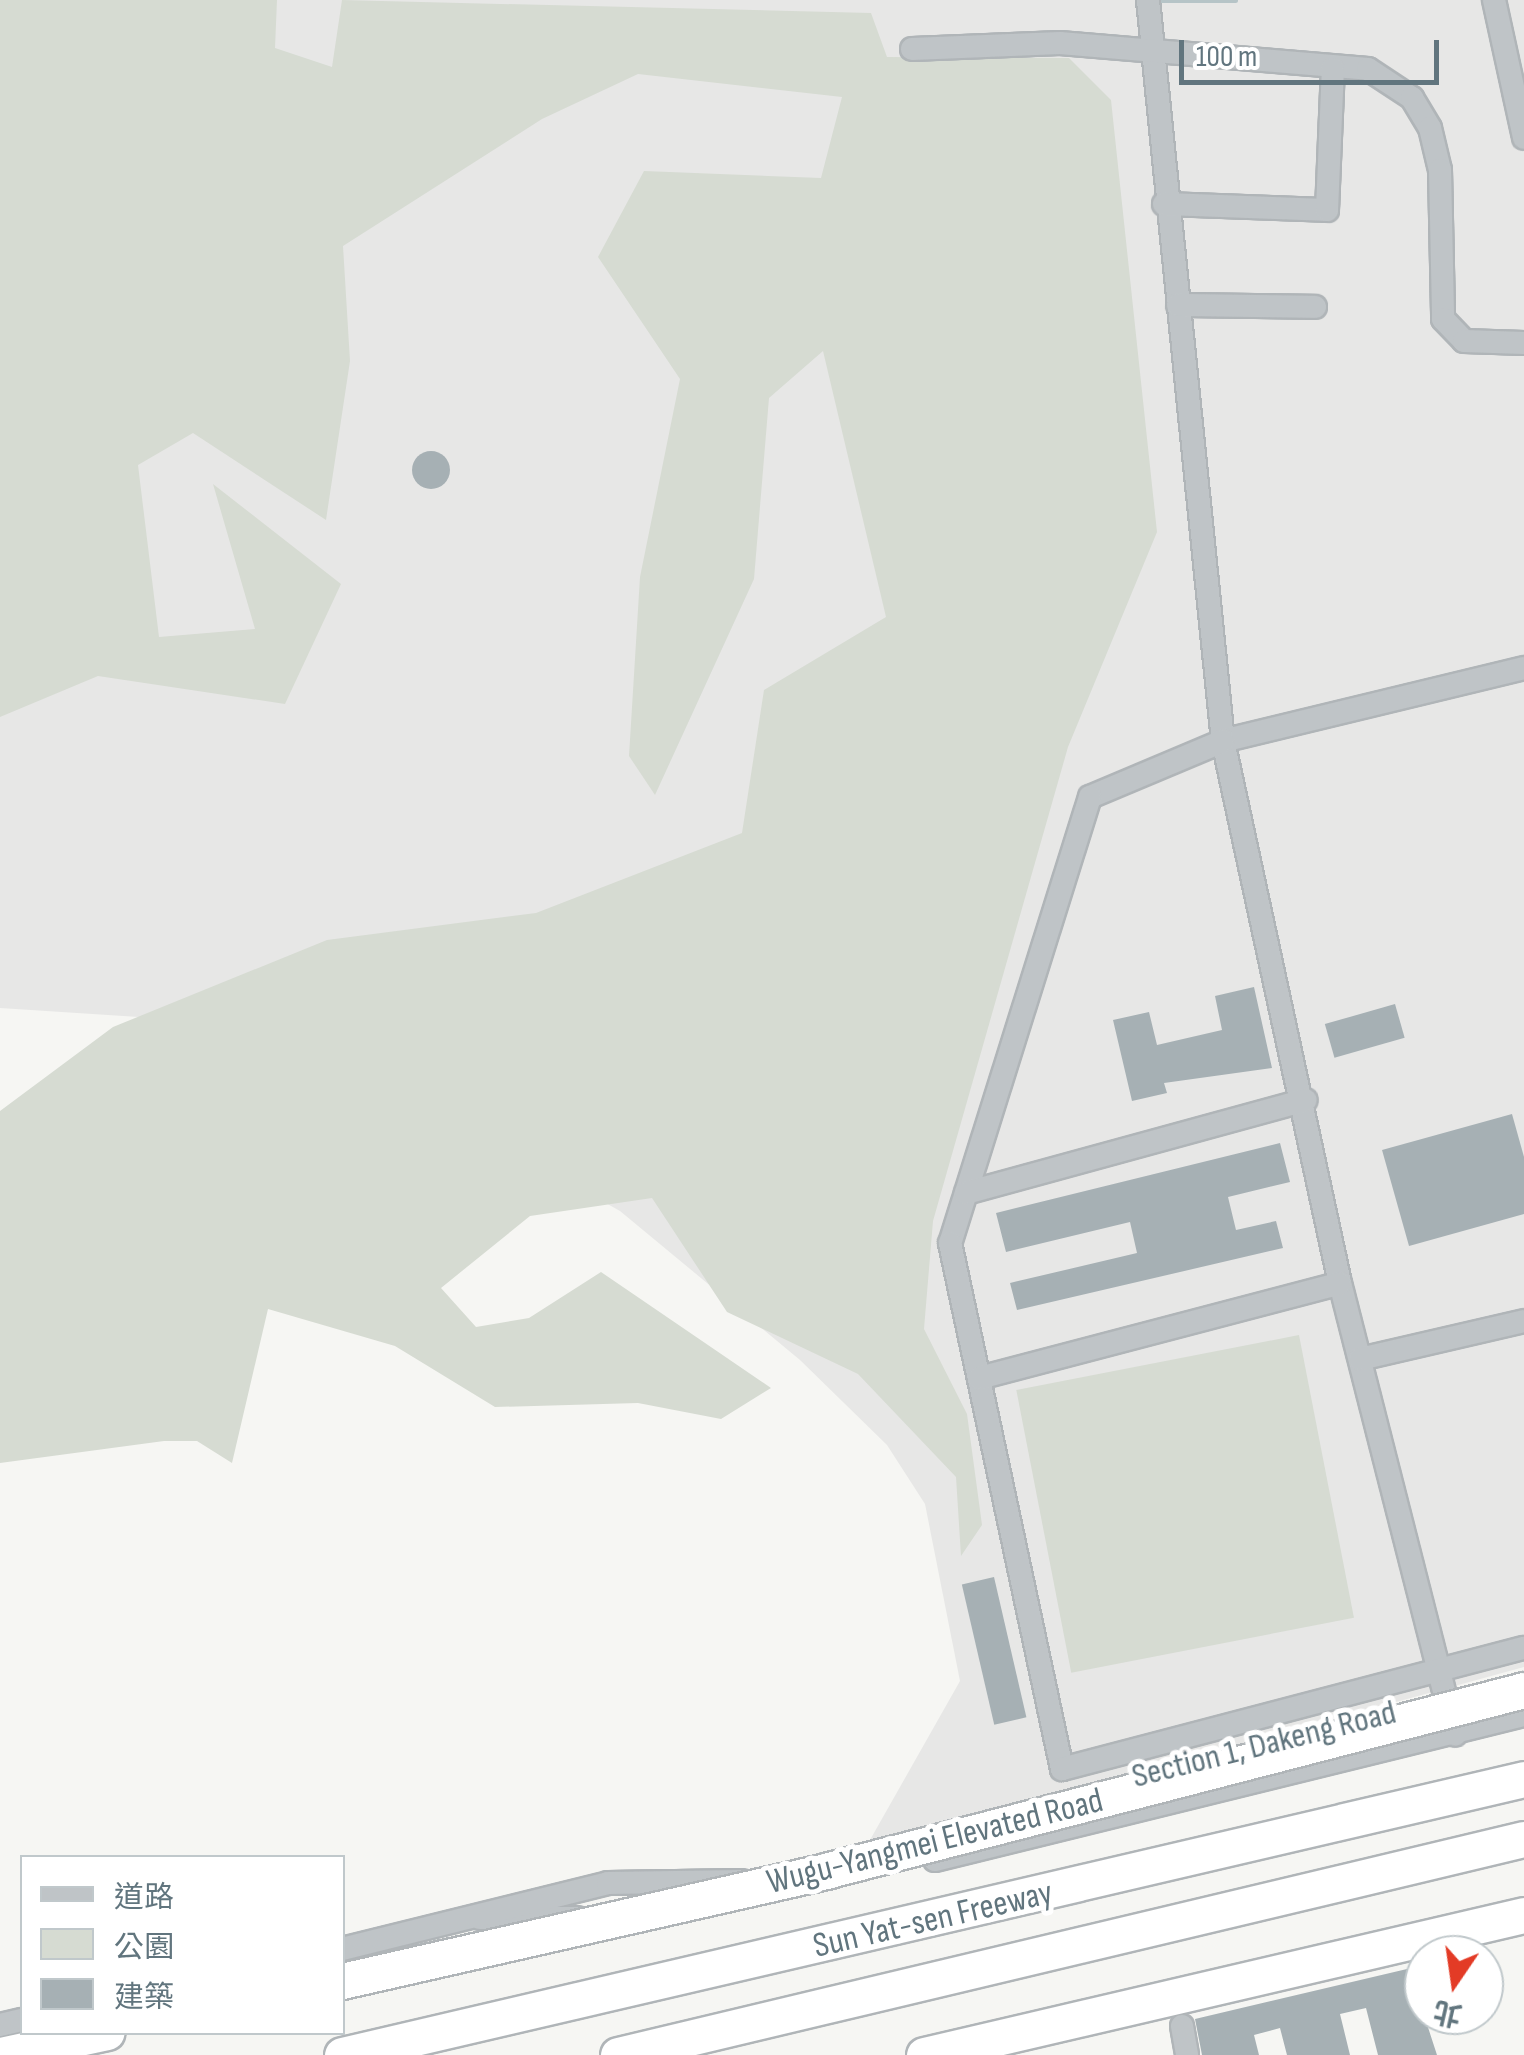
<!DOCTYPE html>
<html>
<head>
<meta charset="utf-8">
<style>
	body { margin:0 }
	#map { position:relative; width:1524px; height:2055px; overflow:hidden; background:#f6f6f3; font-family:"Sofia Sans Condensed","Noto Sans TC",sans-serif }
	div>[style] { position:absolute }
	[style*='--x'] { left:calc(var(--x)*1px); top:calc(var(--y)*1px); width:calc(var(--w)*1px); rotate:calc(var(--a)*1deg) }
	.built>* { inset:0; background:#e7e7e6 }
	.green>* { inset:0; background:#d6dbd2; transform-origin:0 0 }
	.stream>* { height:5px; margin:-2.5px; padding:0 2.5px; transform-origin:2.5px; border-radius:2.5px; background:#b6c4c7 }
	.building>* { inset:0; background:#a6b0b4; transform-origin:0 0 }
	.round { border-radius:50% }
	.roads { filter:drop-shadow(2px 0 #b0b5b8) drop-shadow(-2px 0 #b0b5b8) drop-shadow(0 2px #b0b5b8) drop-shadow(0 -2px #b0b5b8) }
	.minor>* { height:22px; margin:-11px; padding:0 11px; transform-origin:11px; border-radius:11px; background:#bfc4c7 }
	.highway>* { height:35px; margin:-17.5px; padding:0 17.5px; transform-origin:17.5px; border-radius:17.5px; background:#fff }
	.bridges { filter:drop-shadow(2px 0 #b0b5b8) drop-shadow(-2px 0 #b0b5b8) drop-shadow(0 2px #b0b5b8) drop-shadow(0 -2px #b0b5b8) }
	.highway-bridge>* { height:35px; margin:-17.5px; padding:0 17.5px; transform-origin:17.5px; border-radius:17.5px; background:#fff }
	span { translate:-50% -50%; white-space:nowrap; text-align:center; line-height:1.15; -webkit-text-stroke:10px #fff; paint-order:stroke }
	.street-label { font-size:35px; color:#61757e }
	.legend { position:absolute; left:20px; top:1855px; width:325px; height:180px; box-sizing:border-box; background:#fff; border:2px solid #c0c8cb; margin:0; padding:12px 18px; list-style:none; font-size:30px; color:#61757e }
	.legend li { display:flex; align-items:center; gap:20px; height:50px }
	.legend b { width:50px; border:2px solid #c0c8cb }
	.north { position:absolute; left:1404px; top:1935px; width:100px; height:100px; box-sizing:border-box; background:#fff; border:2px solid #c0c8cb; border-radius:50%; rotate:193deg; font-size:28px; font-weight:700; line-height:40px; text-align:center; color:#61757e }
	.north::after { content:''; display:block; margin:auto; width:35px; height:45px; background:#e33b26; clip-path:polygon(50% 0,100% 100%,50% 72%,0 100%) }
	.scale { position:absolute; left:1179px; top:40px; width:260px; height:45px; box-sizing:border-box; border:5px solid #61757e; border-top:0; padding-left:12px; font-size:30px; line-height:35px; white-space:nowrap; color:#61757e; -webkit-text-stroke:8px #fff; paint-order:stroke }
</style>
</head>
<body>
<div id="map">
	<div class="built">
		<i style="clip-path:polygon(0 0,1524px 0,1524px 1667px,866px 1847px,960px 1681px,925px 1504px,887px 1445px,800px 1360px,620px 1211px,293px 1027px,0 1008px)"></i>
	</div>
	<div class="green">
		<i style="clip-path:polygon(0 0,277px 0,275px 48px,332px 67px,342px 0,871px 13px,887px 57px,1069px 58px,1111px 100px,1157px 532px,1068px 747px,933px 1221px,924px 1329px,967px 1414px,982px 1525px,961px 1556px,956px 1477px,858px 1374px,727px 1312px,652px 1198px,530px 1216px,441px 1288px,476px 1327px,529px 1318px,601px 1272px,771px 1388px,721px 1419px,638px 1403px,495px 1407px,395px 1346px,268px 1309px,232px 1463px,197px 1441px,164px 1441px,0 1463px,0 1111px,113px 1027px,327px 940px,536px 913px,742px 833px,764px 690px,886px 617px,823px 351px,769px 398px,754px 579px,655px 795px,629px 756px,640px 577px,680px 379px,598px 257px,644px 171px,821px 178px,842px 97px,638px 74px,542px 119px,343px 246px,350px 361px,326px 520px,193px 433px,138px 465px,159px 637px,255px 629px,213px 484px,341px 584px,285px 704px,98px 676px,0 717px)"></i>
		<i style="left:1299px;top:1335px;width:288px;height:288px;rotate:79deg"></i>
	</div>
	<div class="stream">
		<i style="--x:1154;--y:0;--w:81;--a:0"></i>
	</div>
	<div class="building">
		<i class="round" style="left:412px;top:451px;width:38px;height:38px"></i>
		<i style="clip-path:polygon(1254px 987px,1272px 1068px,1164px 1083px,1167px 1093px,1132px 1101px,1113px 1020px,1149px 1012px,1157px 1045px,1222px 1030px,1215px 996px)"></i>
		<i style="left:1395px;top:1004px;width:35px;height:73px;rotate:74deg"></i>
		<i style="clip-path:polygon(1512px 1114px,1524px 1157px,1524px 1214px,1409px 1246px,1382px 1150px)"></i>
		<i style="clip-path:polygon(1280px 1143px,1290px 1182px,1228px 1197px,1236px 1230px,1276px 1221px,1283px 1248px,1017px 1310px,1010px 1283px,1137px 1253px,1130px 1222px,1006px 1252px,996px 1213px)"></i>
		<i style="left:994px;top:1577px;width:144px;height:33px;rotate:77deg"></i>
		<i style="clip-path:polygon(1424px 1965px,1424px 2015px,1437px 2055px,1378px 2055px,1366px 2008px,1340px 2014px,1350px 2055px,1287px 2055px,1280px 2028px,1254px 2035px,1259px 2055px,1202px 2055px,1195px 2019px)"></i>
	</div>
	<div class="roads">
		<div class="minor">
			<i style="--x:1148;--y:0;--w:745;--a:84.22"></i>
			<i style="--x:1223;--y:741;--w:554;--a:77.82"></i>
			<i style="--x:1340;--y:1283;--w:466;--a:75.7"></i>
			<i style="--x:1494;--y:0;--w:141;--a:77.7"></i>
			<i style="--x:912;--y:49;--w:148;--a:-2.3"></i>
			<i style="--x:1060;--y:43;--w:309;--a:4.8"></i>
			<i style="--x:1368;--y:69;--w:53;--a:33.4"></i>
			<i style="--x:1412;--y:98;--w:35;--a:59"></i>
			<i style="--x:1430;--y:128;--w:43;--a:76.6"></i>
			<i style="--x:1440;--y:170;--w:149;--a:88.8"></i>
			<i style="--x:1443;--y:319;--w:30;--a:46"></i>
			<i style="--x:1464;--y:341;--w:60;--a:1.9"></i>
			<i style="--x:1164;--y:204;--w:163;--a:2.1"></i>
			<i style="--x:1327;--y:210;--w:141;--a:-87.6"></i>
			<i style="--x:1178;--y:305;--w:137;--a:0.8"></i>
			<i style="--x:1524;--y:668;--w:310;--a:166.4"></i>
			<i style="--x:1223;--y:741;--w:144;--a:157.2"></i>
			<i style="--x:1090;--y:797;--w:467;--a:107.4"></i>
			<i style="--x:950;--y:1243;--w:538;--a:77.98"></i>
			<i style="--x:1062;--y:1769;--w:478;--a:-14.7"></i>
			<i style="--x:966;--y:1193;--w:352;--a:-15.3"></i>
			<i style="--x:1360;--y:1359;--w:168;--a:-13"></i>
			<i style="--x:979;--y:1378;--w:373;--a:-14.7"></i>
			<i style="--x:935;--y:1860;--w:607;--a:-13.83"></i>
			<i style="--x:480;--y:1918;--w:97;--a:0"></i>
			<i style="--x:342;--y:1949;--w:274;--a:-13.9"></i>
			<i style="--x:608;--y:1883;--w:134;--a:-0.9"></i>
			<i style="--x:0;--y:2025;--w:23;--a:-13"></i>
			<i style="--x:1182;--y:2026;--w:29;--a:80"></i>
		</div>
		<div class="highway">
			<i style="--x:0;--y:2055;--w:109;--a:-12.1"></i>
			<i style="--x:342;--y:2055;--w:1214;--a:-13.14"></i>
			<i style="--x:618;--y:2055;--w:931;--a:-13.41"></i>
			<i style="--x:924;--y:2055;--w:616;--a:-13.13"></i>
		</div>
	</div>
	<div class="bridges">
		<div class="highway-bridge">
			<i style="--x:342;--y:1981;--w:499;--a:-12.8"></i>
			<i style="--x:829;--y:1870;--w:718;--a:-14.52"></i>
		</div>
	</div>
	<div class="street-label">
		<span style="left:1264px;top:1745px;rotate:-14deg">Section 1, Dakeng Road</span>
		<span style="left:935px;top:1842px;rotate:-14deg">Wugu-Yangmei Elevated Road</span>
		<span style="left:933px;top:1920px;rotate:-13deg">Sun Yat-sen Freeway</span>
	</div>
	<ul class="legend">
	<li><b style="height:12px;background:#bfc4c7"></b>道路</li>
	<li><b style="height:28px;background:#d6dbd2"></b>公園</li>
	<li><b style="height:28px;background:#a6b0b4"></b>建築</li>
	</ul>
	<div class="north">北</div>
	<div class="scale">100 m</div>
</div>
</body>
</html>
